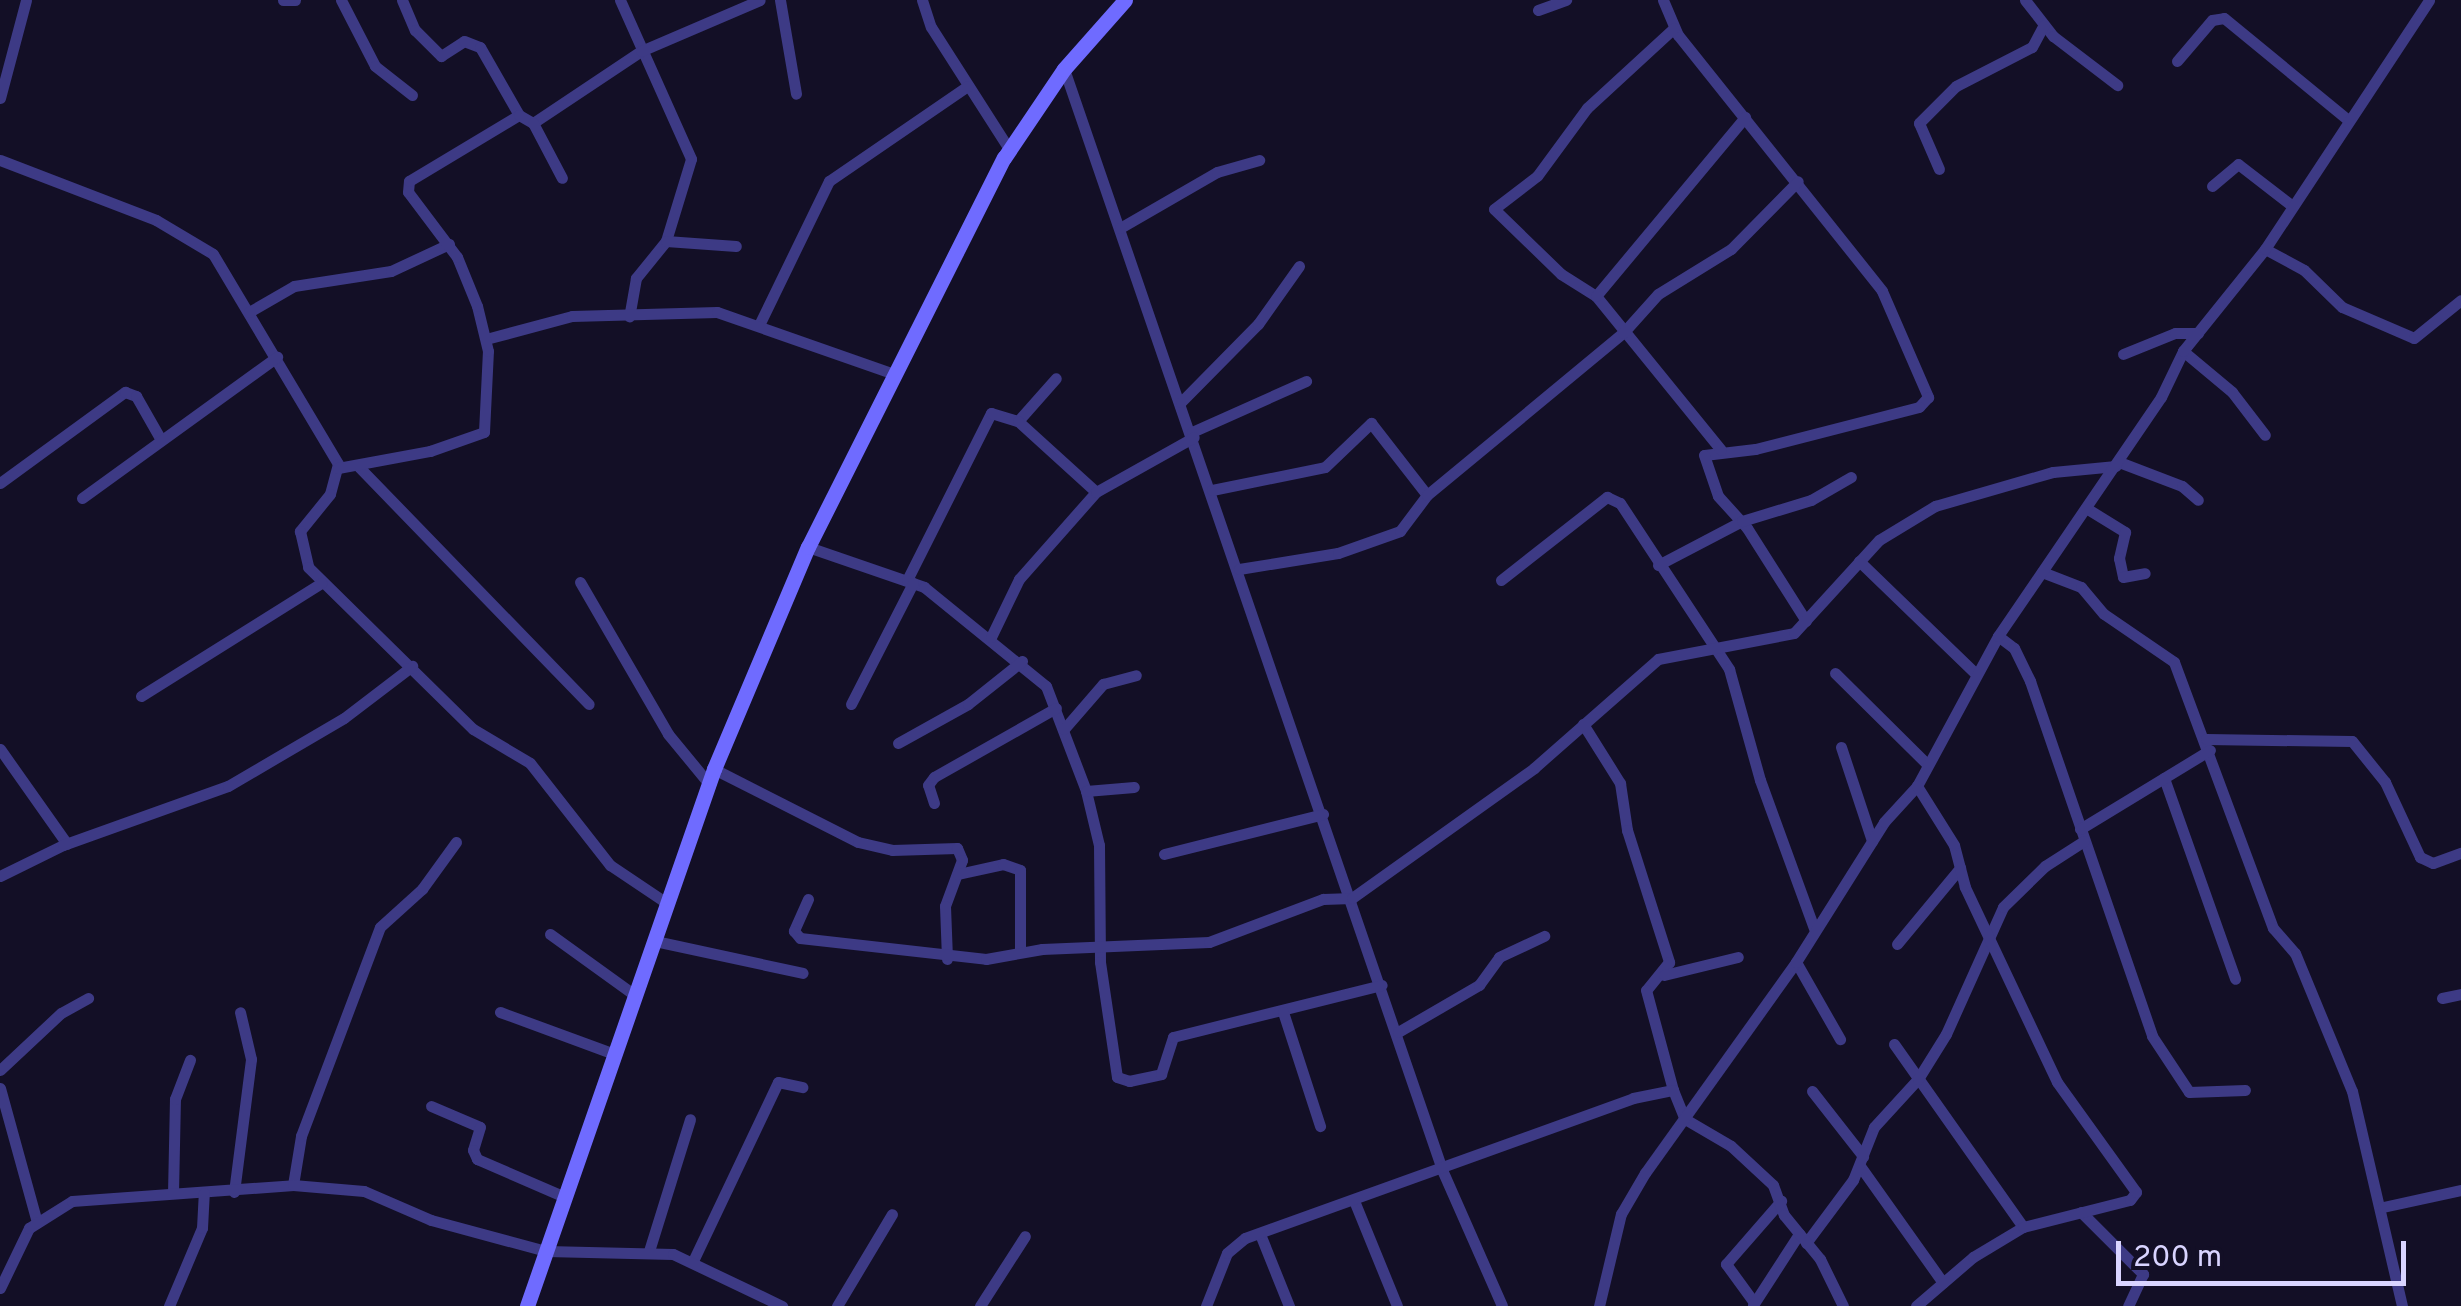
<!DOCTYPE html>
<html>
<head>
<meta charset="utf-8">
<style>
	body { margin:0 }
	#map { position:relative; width:2461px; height:1306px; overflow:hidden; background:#130f26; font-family:Overpass,sans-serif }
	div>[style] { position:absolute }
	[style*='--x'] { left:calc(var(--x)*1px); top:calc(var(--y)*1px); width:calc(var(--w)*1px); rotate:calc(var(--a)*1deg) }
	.street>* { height:11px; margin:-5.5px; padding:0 5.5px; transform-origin:5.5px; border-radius:5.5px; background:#3d3a85 }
	.secondary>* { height:15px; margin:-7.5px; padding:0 7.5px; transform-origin:7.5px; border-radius:7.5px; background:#6f6bff }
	span { translate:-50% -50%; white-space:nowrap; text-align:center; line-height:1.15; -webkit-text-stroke:8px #130f26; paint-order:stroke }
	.scale { position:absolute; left:2116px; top:1241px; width:290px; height:45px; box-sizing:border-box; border:5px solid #d9d4ff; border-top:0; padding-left:12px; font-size:30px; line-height:35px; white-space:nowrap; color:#d9d4ff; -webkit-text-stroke:8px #130f26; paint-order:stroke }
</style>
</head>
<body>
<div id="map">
	<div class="street">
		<i style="--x:283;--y:0;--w:12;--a:0"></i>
		<i style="--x:341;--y:0;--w:74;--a:62.7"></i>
		<i style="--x:375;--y:66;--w:47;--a:38.1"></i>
		<i style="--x:402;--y:0;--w:33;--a:67"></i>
		<i style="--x:415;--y:30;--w:37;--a:45"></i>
		<i style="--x:441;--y:56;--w:27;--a:-33"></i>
		<i style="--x:464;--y:41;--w:17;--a:21"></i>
		<i style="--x:480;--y:47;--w:78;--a:60.2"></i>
		<i style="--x:620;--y:0;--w:174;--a:65.9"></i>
		<i style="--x:691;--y:159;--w:86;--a:107"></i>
		<i style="--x:666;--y:241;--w:48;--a:129"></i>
		<i style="--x:636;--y:278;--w:39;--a:100"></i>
		<i style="--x:780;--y:0;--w:95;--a:80.3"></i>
		<i style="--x:922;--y:0;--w:28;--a:72"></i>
		<i style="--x:931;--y:27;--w:145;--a:57.4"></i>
		<i style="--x:1663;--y:0;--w:38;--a:67"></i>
		<i style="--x:1678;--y:35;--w:327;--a:51.4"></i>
		<i style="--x:1882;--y:291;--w:116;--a:66.5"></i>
		<i style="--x:1928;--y:397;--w:13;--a:132"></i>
		<i style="--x:1919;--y:407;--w:169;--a:165.6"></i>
		<i style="--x:1755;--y:449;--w:51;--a:173.3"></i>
		<i style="--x:1704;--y:455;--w:43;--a:71.1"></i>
		<i style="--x:1718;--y:496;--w:43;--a:47.8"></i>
		<i style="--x:1747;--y:528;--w:110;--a:57.6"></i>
		<i style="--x:2025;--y:0;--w:46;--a:52.1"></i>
		<i style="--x:2053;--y:36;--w:81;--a:37.4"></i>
		<i style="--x:1538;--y:10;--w:30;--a:-20"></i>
		<i style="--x:1674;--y:28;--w:118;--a:137.4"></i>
		<i style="--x:1587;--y:108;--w:84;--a:126.3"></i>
		<i style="--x:1537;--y:176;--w:54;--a:142.5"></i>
		<i style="--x:1494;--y:209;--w:93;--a:44.1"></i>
		<i style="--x:1561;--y:274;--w:41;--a:32.2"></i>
		<i style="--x:1596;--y:296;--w:198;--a:50.9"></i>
		<i style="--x:2177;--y:61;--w:54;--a:-49.5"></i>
		<i style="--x:2212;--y:20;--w:12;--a:-9"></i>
		<i style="--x:2224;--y:18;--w:161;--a:39.4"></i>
		<i style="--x:1064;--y:69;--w:1166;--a:71.04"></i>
		<i style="--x:1443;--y:1172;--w:146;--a:66.2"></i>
		<i style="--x:0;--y:98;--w:101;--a:-75.1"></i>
		<i style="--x:533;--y:123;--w:130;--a:-33.7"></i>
		<i style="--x:641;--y:51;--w:129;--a:-23.2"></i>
		<i style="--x:0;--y:160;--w:167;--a:21"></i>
		<i style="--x:156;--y:220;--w:66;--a:30.8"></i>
		<i style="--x:213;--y:254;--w:244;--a:59.2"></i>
		<i style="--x:338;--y:464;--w:31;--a:105"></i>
		<i style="--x:330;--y:494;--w:48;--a:129"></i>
		<i style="--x:300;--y:531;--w:37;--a:77"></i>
		<i style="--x:308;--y:567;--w:231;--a:44.5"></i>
		<i style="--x:473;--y:729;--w:66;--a:30.8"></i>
		<i style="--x:530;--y:763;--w:130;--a:51.9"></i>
		<i style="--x:610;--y:865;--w:70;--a:33.9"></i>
		<i style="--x:1939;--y:169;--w:50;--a:-113.5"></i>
		<i style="--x:1919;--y:123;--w:52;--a:-45"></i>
		<i style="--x:1956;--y:86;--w:85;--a:-27.2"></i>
		<i style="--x:2032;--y:47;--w:24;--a:-62"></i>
		<i style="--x:2212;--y:186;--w:34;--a:-40"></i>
		<i style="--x:2238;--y:164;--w:67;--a:37.7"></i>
		<i style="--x:1120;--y:228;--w:112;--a:-30"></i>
		<i style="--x:1217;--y:172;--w:44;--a:-15.9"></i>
		<i style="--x:666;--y:241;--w:70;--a:4.1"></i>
		<i style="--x:2265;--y:249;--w:44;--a:28.3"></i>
		<i style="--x:2304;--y:270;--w:53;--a:44.2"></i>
		<i style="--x:2342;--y:307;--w:78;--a:23.3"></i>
		<i style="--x:2414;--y:338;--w:60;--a:-39"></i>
		<i style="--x:1596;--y:296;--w:233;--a:-50.2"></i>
		<i style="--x:249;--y:312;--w:52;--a:-30"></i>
		<i style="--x:294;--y:286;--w:98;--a:-8.8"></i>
		<i style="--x:391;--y:271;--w:64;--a:-25"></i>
		<i style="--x:759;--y:325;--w:160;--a:-64.1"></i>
		<i style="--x:829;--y:181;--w:168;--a:-34.4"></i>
		<i style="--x:486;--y:339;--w:89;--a:-15"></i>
		<i style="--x:572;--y:316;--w:145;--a:-1.6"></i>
		<i style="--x:717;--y:312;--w:188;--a:19.3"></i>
		<i style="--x:2183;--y:351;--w:64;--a:39.9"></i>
		<i style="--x:2232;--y:392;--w:54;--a:52.5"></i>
		<i style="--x:2123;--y:354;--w:56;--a:-22"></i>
		<i style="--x:2175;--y:333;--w:23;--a:0"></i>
		<i style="--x:1181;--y:402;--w:110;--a:-45.4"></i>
		<i style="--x:1258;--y:324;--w:71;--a:-54.7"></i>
		<i style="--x:1018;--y:421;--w:57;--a:-48.5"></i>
		<i style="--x:1192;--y:432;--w:125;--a:-24.1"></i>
		<i style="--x:2119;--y:462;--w:67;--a:20.9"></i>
		<i style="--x:2182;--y:486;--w:21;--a:41"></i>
		<i style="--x:359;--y:467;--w:330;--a:45.9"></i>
		<i style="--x:338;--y:468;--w:94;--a:-10.5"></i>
		<i style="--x:430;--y:451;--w:57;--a:-19.4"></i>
		<i style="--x:484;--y:432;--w:81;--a:-87.2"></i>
		<i style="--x:488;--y:351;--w:46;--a:-103.7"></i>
		<i style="--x:477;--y:306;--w:53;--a:-112.2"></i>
		<i style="--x:457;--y:257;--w:81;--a:-127"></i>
		<i style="--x:408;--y:192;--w:11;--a:-85"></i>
		<i style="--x:409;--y:181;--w:128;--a:-31"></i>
		<i style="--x:519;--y:115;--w:16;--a:30"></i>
		<i style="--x:533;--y:123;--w:62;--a:62.2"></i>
		<i style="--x:0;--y:483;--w:155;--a:-36.1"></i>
		<i style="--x:125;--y:392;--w:12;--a:20"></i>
		<i style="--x:136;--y:396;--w:48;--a:60.3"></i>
		<i style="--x:1212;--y:490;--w:115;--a:-11.5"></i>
		<i style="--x:1325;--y:467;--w:64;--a:-43.7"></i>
		<i style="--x:1371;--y:423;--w:91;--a:52.1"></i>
		<i style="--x:82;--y:498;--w:241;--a:-35.9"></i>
		<i style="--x:2086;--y:508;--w:46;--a:31.6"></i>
		<i style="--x:2125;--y:532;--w:27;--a:103"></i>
		<i style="--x:2119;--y:558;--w:19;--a:78"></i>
		<i style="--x:2123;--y:577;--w:22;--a:-10"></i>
		<i style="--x:808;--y:547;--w:123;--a:19"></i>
		<i style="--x:924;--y:587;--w:157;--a:39.1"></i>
		<i style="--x:1046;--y:686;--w:112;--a:69.1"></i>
		<i style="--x:1086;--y:791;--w:56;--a:76.5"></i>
		<i style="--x:1099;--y:845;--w:117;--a:89.5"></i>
		<i style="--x:1100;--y:962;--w:116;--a:81.6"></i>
		<i style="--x:1117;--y:1077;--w:13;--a:18"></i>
		<i style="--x:1129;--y:1081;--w:33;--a:-12"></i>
		<i style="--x:1161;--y:1074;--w:39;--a:-72"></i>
		<i style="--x:1173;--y:1037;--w:215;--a:-14"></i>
		<i style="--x:1859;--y:561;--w:163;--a:44"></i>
		<i style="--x:1658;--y:565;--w:95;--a:-27.6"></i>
		<i style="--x:1742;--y:521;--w:72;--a:-16.9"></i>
		<i style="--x:1811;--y:500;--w:46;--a:-29.9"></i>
		<i style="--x:1239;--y:569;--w:100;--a:-9.2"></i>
		<i style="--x:1338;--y:553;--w:66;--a:-19.5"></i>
		<i style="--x:1400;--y:531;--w:45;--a:-53.1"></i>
		<i style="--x:1427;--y:495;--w:254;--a:-39.6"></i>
		<i style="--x:1623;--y:333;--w:52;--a:-48.1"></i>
		<i style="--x:1658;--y:294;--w:86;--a:-31.7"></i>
		<i style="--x:1731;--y:249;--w:95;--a:-45.4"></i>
		<i style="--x:2042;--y:572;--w:42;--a:21"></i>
		<i style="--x:2081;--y:587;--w:35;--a:50"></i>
		<i style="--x:2104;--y:614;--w:85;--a:34.4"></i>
		<i style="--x:2174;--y:662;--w:284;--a:69.6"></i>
		<i style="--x:2273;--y:928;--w:33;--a:49"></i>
		<i style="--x:2295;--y:953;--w:149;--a:67.6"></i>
		<i style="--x:2352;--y:1091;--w:221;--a:76.9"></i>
		<i style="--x:907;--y:580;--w:187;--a:-63.3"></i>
		<i style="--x:991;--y:413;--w:28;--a:17"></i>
		<i style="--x:1018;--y:421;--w:105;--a:42.3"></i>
		<i style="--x:1501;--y:580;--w:135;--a:-38.1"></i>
		<i style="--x:1607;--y:497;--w:14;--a:25"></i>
		<i style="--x:1620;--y:503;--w:199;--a:56.7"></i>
		<i style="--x:1729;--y:669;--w:115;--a:74.4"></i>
		<i style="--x:1760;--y:780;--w:158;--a:70"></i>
		<i style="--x:580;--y:582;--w:176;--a:59.9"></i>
		<i style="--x:668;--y:734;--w:66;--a:50.5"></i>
		<i style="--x:1998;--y:636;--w:20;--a:37"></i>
		<i style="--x:2014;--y:648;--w:37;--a:64"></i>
		<i style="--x:2030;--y:681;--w:375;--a:71"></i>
		<i style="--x:2152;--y:1036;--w:67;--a:56.5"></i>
		<i style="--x:2189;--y:1092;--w:56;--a:-2"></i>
		<i style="--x:991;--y:637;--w:64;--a:-64.2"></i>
		<i style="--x:1019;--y:579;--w:116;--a:-48.5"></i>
		<i style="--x:1096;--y:492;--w:112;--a:-29.3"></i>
		<i style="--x:1835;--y:673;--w:127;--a:44.7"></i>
		<i style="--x:141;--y:696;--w:213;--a:-32.1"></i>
		<i style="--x:851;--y:704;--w:136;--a:-62.9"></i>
		<i style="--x:1583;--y:724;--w:70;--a:57.9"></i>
		<i style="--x:1620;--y:783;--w:48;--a:81.5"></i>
		<i style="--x:1627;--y:830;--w:139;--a:72.3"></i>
		<i style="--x:1669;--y:962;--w:36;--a:129"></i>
		<i style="--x:1646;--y:990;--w:104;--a:74.9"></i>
		<i style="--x:1064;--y:729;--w:60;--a:-49.1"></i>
		<i style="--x:1103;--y:684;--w:34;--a:-15"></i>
		<i style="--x:2206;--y:739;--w:146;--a:0.8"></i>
		<i style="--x:2352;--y:741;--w:53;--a:51.2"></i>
		<i style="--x:2385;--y:782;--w:83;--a:65"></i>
		<i style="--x:2420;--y:857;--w:14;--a:25"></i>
		<i style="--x:2433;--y:863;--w:30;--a:-20"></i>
		<i style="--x:898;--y:743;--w:80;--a:-29.1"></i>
		<i style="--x:968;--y:704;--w:69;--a:-38.5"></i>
		<i style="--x:1841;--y:747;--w:99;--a:71.7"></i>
		<i style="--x:0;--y:749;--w:116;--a:54.8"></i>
		<i style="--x:714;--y:769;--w:161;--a:26.9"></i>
		<i style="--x:858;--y:842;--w:35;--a:13"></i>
		<i style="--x:892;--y:850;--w:65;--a:-1.8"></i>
		<i style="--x:957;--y:848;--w:13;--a:67"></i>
		<i style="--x:962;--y:860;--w:49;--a:110.3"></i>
		<i style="--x:945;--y:906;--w:53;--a:87.8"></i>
		<i style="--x:2164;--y:778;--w:213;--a:70.5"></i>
		<i style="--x:1086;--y:791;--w:48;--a:-4.8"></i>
		<i style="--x:934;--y:803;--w:19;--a:-108"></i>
		<i style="--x:928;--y:785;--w:10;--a:-53"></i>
		<i style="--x:934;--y:777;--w:140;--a:-29.5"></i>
		<i style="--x:2080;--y:829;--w:152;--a:-31.3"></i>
		<i style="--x:1164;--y:854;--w:164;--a:-14.1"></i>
		<i style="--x:958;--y:874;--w:46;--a:-12.5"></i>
		<i style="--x:1003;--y:864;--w:18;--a:19"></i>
		<i style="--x:1020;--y:870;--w:82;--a:90"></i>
		<i style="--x:0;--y:876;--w:70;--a:-26.2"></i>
		<i style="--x:63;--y:845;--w:175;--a:-19.7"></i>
		<i style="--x:228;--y:786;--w:134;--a:-30.4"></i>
		<i style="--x:344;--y:718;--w:86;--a:-37.4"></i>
		<i style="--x:808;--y:899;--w:35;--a:114"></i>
		<i style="--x:794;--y:931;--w:9;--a:49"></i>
		<i style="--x:800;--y:938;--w:187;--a:6.4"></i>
		<i style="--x:986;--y:959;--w:57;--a:-10.1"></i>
		<i style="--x:1042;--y:949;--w:167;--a:-2.4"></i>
		<i style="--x:1209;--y:942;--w:122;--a:-20.7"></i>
		<i style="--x:1323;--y:899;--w:29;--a:-2"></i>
		<i style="--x:1352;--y:898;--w:224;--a:-35.5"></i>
		<i style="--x:1534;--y:768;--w:165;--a:-41.3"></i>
		<i style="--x:1658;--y:659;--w:138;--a:-10.8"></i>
		<i style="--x:1794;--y:633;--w:126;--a:-47.6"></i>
		<i style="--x:1879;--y:540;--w:66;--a:-31.3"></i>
		<i style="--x:1935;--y:506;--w:123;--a:-16.1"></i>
		<i style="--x:2053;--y:472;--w:63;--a:-5.4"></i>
		<i style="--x:550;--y:934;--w:106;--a:35.8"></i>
		<i style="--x:655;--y:941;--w:151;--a:12.2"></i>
		<i style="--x:1897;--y:944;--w:99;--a:-50.3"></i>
		<i style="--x:1796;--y:962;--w:89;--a:60.3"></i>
		<i style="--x:1664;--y:975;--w:76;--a:-13.7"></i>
		<i style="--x:2442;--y:998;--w:19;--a:-12"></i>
		<i style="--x:500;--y:1012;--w:121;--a:20.2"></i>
		<i style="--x:1283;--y:1012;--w:120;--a:72"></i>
		<i style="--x:1398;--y:1032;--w:94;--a:-30.1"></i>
		<i style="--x:1479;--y:985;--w:34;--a:-54"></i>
		<i style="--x:1499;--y:957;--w:50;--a:-25"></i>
		<i style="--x:1894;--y:1044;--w:224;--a:54.8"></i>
		<i style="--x:0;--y:1070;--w:83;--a:-43.1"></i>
		<i style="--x:61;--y:1013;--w:31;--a:-29"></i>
		<i style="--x:0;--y:1088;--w:136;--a:74.6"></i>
		<i style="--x:1812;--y:1091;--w:83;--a:51.9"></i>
		<i style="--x:431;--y:1106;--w:53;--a:23.2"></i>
		<i style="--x:480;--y:1127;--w:24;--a:107"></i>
		<i style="--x:473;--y:1150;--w:10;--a:66"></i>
		<i style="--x:477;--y:1159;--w:96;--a:23.4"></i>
		<i style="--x:1860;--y:1166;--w:143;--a:54.6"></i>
		<i style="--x:293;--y:1185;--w:50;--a:-80.7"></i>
		<i style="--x:301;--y:1136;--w:223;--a:-69.3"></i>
		<i style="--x:380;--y:927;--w:57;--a:-42.1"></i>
		<i style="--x:422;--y:889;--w:58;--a:-54.1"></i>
		<i style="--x:234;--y:1192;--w:134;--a:-82.7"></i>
		<i style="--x:251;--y:1059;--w:48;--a:-103.2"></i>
		<i style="--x:173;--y:1193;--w:94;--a:-88.8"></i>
		<i style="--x:175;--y:1099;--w:42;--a:-69"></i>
		<i style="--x:1355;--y:1203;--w:111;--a:67.8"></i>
		<i style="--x:2383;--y:1207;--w:80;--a:-12.3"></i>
		<i style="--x:2081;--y:1212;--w:88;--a:45"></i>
		<i style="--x:2143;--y:1274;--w:35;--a:115"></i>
		<i style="--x:1260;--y:1234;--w:78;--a:68.1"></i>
		<i style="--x:1806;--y:1243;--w:79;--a:-53.3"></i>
		<i style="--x:1853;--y:1180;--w:57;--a:-68.4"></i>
		<i style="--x:1874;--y:1127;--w:65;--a:-47.5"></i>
		<i style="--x:1918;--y:1079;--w:53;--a:-58.1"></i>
		<i style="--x:1946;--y:1034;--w:139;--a:-65.8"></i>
		<i style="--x:2003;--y:907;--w:59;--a:-44.3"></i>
		<i style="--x:2045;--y:866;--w:46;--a:-32.7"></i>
		<i style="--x:649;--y:1251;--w:138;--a:-72.7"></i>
		<i style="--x:693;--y:1261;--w:198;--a:-64.6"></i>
		<i style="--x:778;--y:1082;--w:25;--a:12"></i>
		<i style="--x:0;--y:1288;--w:67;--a:-64.2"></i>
		<i style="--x:29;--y:1228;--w:51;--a:-32.1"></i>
		<i style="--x:72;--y:1201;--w:222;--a:-4.1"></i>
		<i style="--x:293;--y:1185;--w:71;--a:4.8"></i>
		<i style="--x:364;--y:1191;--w:73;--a:23.4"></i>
		<i style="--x:431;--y:1220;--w:119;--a:15.1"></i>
		<i style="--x:546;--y:1251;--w:127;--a:1.4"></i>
		<i style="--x:673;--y:1254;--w:121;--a:25.5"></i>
		<i style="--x:1753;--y:1301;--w:46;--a:-126.1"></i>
		<i style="--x:1726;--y:1264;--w:84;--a:-48.9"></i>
		<i style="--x:1753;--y:1305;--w:85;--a:-57.1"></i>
		<i style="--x:169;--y:1306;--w:85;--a:-67.1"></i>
		<i style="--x:202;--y:1228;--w:35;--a:-87"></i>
		<i style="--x:837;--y:1306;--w:107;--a:-59.1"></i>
		<i style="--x:980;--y:1306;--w:83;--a:-57.3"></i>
		<i style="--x:1206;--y:1306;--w:57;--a:-68.4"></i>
		<i style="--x:1227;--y:1253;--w:23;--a:-40"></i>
		<i style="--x:1245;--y:1238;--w:412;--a:-19.8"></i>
		<i style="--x:1633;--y:1098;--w:41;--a:-11.3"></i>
		<i style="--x:1673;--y:1090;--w:31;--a:68"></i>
		<i style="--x:1685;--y:1119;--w:53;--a:30.4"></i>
		<i style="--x:1731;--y:1146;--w:57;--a:42.9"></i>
		<i style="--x:1773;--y:1185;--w:32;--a:70"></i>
		<i style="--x:1784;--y:1215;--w:57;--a:50.7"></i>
		<i style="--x:1820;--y:1259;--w:52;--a:63.9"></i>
		<i style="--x:1599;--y:1306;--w:95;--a:-76.6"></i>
		<i style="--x:1621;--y:1214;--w:48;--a:-59.7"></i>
		<i style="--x:1645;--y:1173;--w:259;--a:-54.4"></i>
		<i style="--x:1796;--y:962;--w:165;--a:-57.8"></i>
		<i style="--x:1884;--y:822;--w:49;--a:-47.5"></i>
		<i style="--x:1917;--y:786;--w:170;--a:-61.6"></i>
		<i style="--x:1998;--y:636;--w:289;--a:-55.7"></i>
		<i style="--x:2161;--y:397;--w:51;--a:-64.4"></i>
		<i style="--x:2183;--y:351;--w:131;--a:-51.2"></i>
		<i style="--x:2265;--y:249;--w:298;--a:-56.6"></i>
		<i style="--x:1916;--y:1306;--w:75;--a:-40.7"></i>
		<i style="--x:1973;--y:1257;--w:58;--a:-31"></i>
		<i style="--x:2023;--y:1227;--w:110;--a:-14.2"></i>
		<i style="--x:2130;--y:1200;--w:10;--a:-53"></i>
		<i style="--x:2136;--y:1192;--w:135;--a:-125.7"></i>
		<i style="--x:2057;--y:1082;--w:216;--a:-115.3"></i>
		<i style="--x:1965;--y:887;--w:43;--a:-104.7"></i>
		<i style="--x:1954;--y:845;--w:70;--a:-122.1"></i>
	</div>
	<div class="secondary">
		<i style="--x:527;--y:1306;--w:569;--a:-70.8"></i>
		<i style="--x:714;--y:769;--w:241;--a:-67.1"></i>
		<i style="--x:808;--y:547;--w:436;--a:-63.3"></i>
		<i style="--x:1004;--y:158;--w:107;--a:-56"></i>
		<i style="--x:1064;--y:69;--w:92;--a:-48.5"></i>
	</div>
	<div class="scale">200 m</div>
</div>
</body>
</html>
